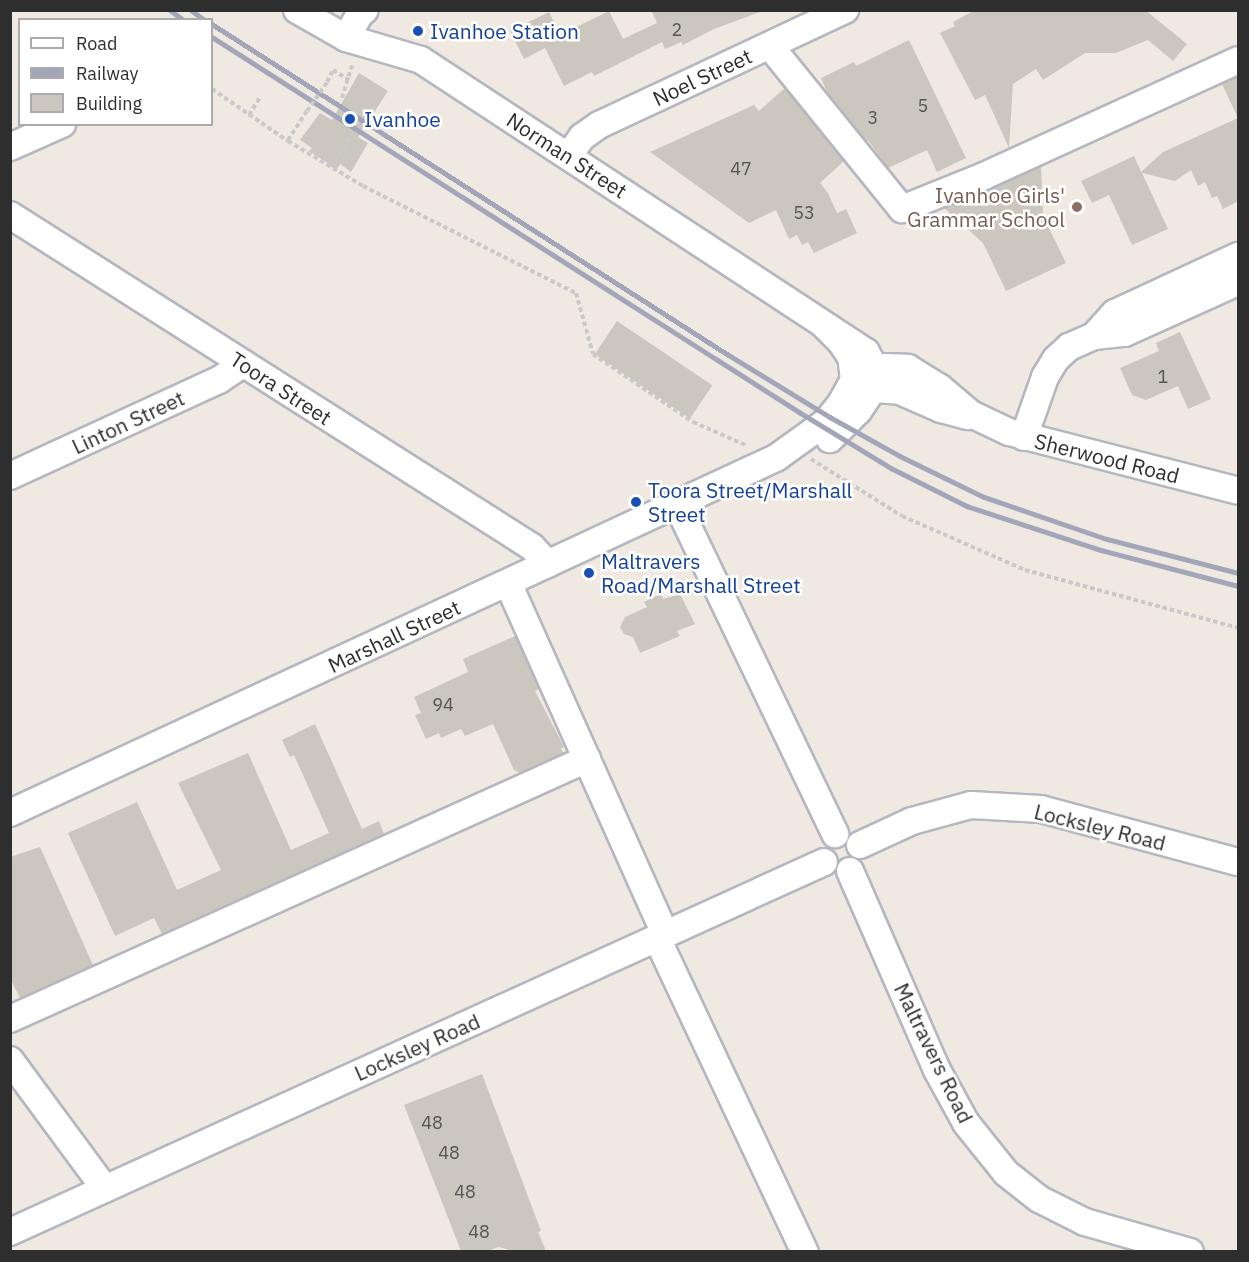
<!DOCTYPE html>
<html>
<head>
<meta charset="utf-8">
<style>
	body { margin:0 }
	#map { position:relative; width:1249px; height:1262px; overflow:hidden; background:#efe9e1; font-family:"IBM Plex Sans",sans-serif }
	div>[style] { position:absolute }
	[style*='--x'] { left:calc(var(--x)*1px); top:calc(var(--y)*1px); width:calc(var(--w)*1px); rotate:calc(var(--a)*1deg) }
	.building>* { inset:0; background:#cbc7bf; transform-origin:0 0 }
	.path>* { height:4px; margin-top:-2px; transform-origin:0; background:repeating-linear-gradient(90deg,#c9c9c9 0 4.5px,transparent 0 7.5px) }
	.roads { filter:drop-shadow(2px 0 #b4b7c1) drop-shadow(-2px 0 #b4b7c1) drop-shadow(0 2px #b4b7c1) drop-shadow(0 -2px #b4b7c1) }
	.minor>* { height:26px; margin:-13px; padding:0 13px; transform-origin:13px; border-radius:13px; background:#fff }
	.rail>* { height:4.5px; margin:-2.25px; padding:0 2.25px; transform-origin:2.25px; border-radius:2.25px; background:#a3a6b8 }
	.path-bridge>* { height:4px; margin-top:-2px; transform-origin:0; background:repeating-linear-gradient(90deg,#c9c9c9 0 4.5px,transparent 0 7.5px) }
	.dots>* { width:16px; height:16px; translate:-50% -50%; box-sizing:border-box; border:3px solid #fff; border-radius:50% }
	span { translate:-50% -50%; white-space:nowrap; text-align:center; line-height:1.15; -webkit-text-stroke:5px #fff; paint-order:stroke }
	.number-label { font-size:18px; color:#555452 }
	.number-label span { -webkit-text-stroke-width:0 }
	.transit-label { font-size:21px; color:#164399 }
	.left { translate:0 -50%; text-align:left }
	.street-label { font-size:21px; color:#2e2e2e }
	.education-label { font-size:21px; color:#785e54 }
	.right { translate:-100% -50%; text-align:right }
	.frame { position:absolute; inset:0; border:12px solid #2e2e2e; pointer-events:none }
	.legend { position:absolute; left:18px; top:18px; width:195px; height:108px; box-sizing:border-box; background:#fff; border:2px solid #ababab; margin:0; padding:8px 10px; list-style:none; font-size:18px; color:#2e2e2e }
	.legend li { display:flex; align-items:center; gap:12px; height:30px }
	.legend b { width:30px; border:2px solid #ababab }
</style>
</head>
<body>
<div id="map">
	<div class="building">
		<i style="clip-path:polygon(651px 10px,763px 11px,714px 29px,683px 45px,681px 42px,665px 49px,662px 42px,594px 76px,592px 72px,564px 86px,545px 48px,524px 59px,510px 31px,549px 12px,560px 35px,609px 11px,623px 39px,657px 23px)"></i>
		<i style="clip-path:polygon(975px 10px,1145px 10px,1187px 44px,1173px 61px,1148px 40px,1116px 53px,1085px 53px,1043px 80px,1036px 69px,1013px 84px,1009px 148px,985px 95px,975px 100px,940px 33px,955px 26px,953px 22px)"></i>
		<i style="clip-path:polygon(909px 40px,966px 158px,937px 172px,927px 150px,888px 168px,868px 140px,867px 142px,828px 94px,821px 78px,854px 62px,856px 66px)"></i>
		<i style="clip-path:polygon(359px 73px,388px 91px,358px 137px,368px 143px,351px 172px,340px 164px,337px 169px,309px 151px,312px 148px,300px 140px,320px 113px,332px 120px)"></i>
		<i style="clip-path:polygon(1239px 76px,1239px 201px,1223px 209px,1217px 196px,1212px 198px,1205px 182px,1198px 186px,1191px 170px,1175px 181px,1142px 173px,1168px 229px,1132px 245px,1109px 195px,1092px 203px,1081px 181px,1134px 156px,1141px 172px,1163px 152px,1238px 118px,1222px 84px)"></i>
		<i style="clip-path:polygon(785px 88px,844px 161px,820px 183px,828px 193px,837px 213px,846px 209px,857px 233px,814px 253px,808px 242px,802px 245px,797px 235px,789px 239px,776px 210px,749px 223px,650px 152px,754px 105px,759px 111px)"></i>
		<i style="clip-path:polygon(1041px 166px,1043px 216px,1066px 263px,1006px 291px,983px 243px,944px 208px)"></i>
		<i style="left:617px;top:321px;width:115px;height:40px;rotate:34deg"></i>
		<i style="clip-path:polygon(1180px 332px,1211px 399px,1188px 409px,1178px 386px,1146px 400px,1132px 395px,1120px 368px,1159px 351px,1156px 343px)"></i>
		<i style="clip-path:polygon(661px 594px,663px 599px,680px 594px,695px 624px,677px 631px,680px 636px,640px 653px,633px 637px,624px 634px,620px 627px,625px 617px,647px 607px,644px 602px)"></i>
		<i style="clip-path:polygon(515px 636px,539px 689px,535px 691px,564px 747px,561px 748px,563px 753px,559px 755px,520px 773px,514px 770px,493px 724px,465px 736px,461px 729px,441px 738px,439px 733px,426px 739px,415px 715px,421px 713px,414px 697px,468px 672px,463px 659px)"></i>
		<i style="clip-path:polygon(315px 724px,362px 829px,379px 821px,384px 834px,162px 934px,154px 918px,115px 936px,68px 833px,137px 802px,177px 890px,221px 870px,178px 783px,248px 753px,291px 850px,329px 833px,294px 755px,290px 757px,282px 740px)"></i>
		<i style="clip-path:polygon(40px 847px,93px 965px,20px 998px,10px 978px,10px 857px)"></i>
		<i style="clip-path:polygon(482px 1074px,541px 1231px,538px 1232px,546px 1251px,514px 1251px,499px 1247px,487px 1251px,461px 1251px,404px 1105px)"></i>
	</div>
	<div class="path">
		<i style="--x:327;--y:82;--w:13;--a:-63"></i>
		<i style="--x:333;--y:70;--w:19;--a:32"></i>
		<i style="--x:212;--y:89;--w:92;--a:34.4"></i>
		<i style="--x:288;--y:141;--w:87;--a:31"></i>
		<i style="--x:363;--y:186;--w:238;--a:26.7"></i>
		<i style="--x:576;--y:293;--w:63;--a:74.4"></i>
		<i style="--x:593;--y:354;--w:121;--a:34.2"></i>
		<i style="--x:693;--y:422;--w:60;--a:23.6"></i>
		<i style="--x:342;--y:98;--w:34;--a:-73"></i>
		<i style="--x:249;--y:115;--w:22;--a:-58"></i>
		<i style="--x:288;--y:140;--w:35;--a:-57"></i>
		<i style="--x:331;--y:167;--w:40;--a:-58"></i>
		<i style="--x:811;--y:459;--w:107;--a:32.1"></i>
		<i style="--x:902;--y:516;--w:134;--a:23.7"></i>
		<i style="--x:1025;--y:570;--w:221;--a:15.2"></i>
	</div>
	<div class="roads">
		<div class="minor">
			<i style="--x:297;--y:10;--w:56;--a:29.7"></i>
			<i style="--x:346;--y:38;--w:78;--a:16.3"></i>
			<i style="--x:421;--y:60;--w:532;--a:33.27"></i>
			<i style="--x:866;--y:352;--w:19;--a:62"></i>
			<i style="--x:875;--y:369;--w:20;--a:96"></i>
			<i style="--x:873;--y:389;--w:27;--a:124"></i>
			<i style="--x:858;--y:411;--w:40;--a:135"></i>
			<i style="--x:346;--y:38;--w:28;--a:-60"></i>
			<i style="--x:360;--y:14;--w:6;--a:-39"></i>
			<i style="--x:770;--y:46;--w:210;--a:51"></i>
			<i style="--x:902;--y:209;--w:88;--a:-21.9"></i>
			<i style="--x:984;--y:176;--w:279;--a:-24.5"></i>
			<i style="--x:10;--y:147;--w:57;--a:-23.9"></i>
			<i style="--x:569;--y:155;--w:22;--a:-54"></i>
			<i style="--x:582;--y:137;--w:21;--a:-35"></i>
			<i style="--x:599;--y:125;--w:272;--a:-25.1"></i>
			<i style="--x:10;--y:215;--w:619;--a:32.46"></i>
			<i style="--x:532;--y:547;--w:23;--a:47"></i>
			<i style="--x:1094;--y:336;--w:31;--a:-48"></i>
			<i style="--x:1115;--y:313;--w:136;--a:-24.9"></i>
			<i style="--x:859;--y:374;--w:27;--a:-15"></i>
			<i style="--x:885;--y:367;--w:23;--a:2"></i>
			<i style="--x:908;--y:368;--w:36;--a:32"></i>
			<i style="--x:939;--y:387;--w:42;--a:40.2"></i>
			<i style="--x:971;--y:414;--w:42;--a:25.3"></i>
			<i style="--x:1009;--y:432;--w:236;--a:14.4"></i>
			<i style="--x:873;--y:389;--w:27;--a:4"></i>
			<i style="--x:900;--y:391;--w:45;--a:23.7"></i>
			<i style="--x:941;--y:409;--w:28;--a:15"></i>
			<i style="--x:1024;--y:437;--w:64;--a:-70.7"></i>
			<i style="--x:1045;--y:377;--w:21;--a:-59"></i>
			<i style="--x:1056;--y:359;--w:18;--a:-43"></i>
			<i style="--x:1069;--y:347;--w:27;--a:-24"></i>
			<i style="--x:1094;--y:336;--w:31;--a:-6"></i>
			<i style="--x:1125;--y:333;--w:124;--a:-24.3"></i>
			<i style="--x:10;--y:476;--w:230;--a:-24.7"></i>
			<i style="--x:219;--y:380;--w:29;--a:-34"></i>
			<i style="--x:678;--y:506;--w:364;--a:64.4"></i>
			<i style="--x:508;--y:583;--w:385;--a:65.9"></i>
			<i style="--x:10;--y:813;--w:844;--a:-24.87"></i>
			<i style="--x:776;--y:458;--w:62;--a:-35.8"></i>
			<i style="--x:826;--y:422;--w:22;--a:-51"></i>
			<i style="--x:840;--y:405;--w:29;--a:-61"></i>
			<i style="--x:854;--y:380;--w:23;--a:-97"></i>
			<i style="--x:851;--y:357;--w:18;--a:-124"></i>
			<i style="--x:841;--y:342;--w:24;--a:-135"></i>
			<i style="--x:860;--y:845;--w:57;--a:-24.8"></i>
			<i style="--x:912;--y:821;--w:61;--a:-15.2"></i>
			<i style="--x:971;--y:805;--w:70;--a:3.3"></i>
			<i style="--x:1041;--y:809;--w:204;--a:15.1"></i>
			<i style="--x:850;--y:871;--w:217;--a:66.4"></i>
			<i style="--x:937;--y:1070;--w:60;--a:61.3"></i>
			<i style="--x:966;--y:1123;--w:64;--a:51.3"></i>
			<i style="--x:1006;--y:1173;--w:42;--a:38.2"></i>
			<i style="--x:1039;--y:1199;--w:51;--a:26.6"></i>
			<i style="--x:1085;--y:1222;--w:109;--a:15.9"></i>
			<i style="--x:657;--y:938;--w:347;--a:64.8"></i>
			<i style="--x:10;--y:1019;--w:633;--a:-24.26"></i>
			<i style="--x:10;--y:1060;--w:160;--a:53.6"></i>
			<i style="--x:10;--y:1232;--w:894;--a:-24.44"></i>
		</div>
	</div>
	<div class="rail">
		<i style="--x:170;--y:10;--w:17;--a:36"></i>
		<i style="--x:191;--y:10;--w:17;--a:36"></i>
		<i style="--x:212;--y:24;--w:612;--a:32.65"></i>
		<i style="--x:727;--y:354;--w:121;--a:31.5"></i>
		<i style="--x:830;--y:417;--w:80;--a:29.1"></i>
		<i style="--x:900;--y:456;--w:93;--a:26"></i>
		<i style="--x:984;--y:497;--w:130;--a:18.9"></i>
		<i style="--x:1107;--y:539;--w:135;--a:14.5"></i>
		<i style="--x:212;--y:37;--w:697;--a:32.57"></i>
		<i style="--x:799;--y:412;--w:108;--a:31.3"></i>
		<i style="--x:891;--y:468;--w:85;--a:26.6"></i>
		<i style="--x:967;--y:506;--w:141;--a:18.2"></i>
		<i style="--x:1101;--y:550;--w:142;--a:14.7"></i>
	</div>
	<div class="path-bridge">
		<i style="--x:307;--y:111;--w:35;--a:-55"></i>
	</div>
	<div class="dots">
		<i style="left:418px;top:31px;background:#1a4fb4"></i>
		<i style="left:350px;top:119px;background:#1a4fb4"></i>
		<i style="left:1077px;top:207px;background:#8d6e63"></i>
		<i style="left:636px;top:502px;background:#1a4fb4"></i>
		<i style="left:589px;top:573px;background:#1a4fb4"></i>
	</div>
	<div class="number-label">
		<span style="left:677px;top:30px">2</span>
		<span style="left:923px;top:106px">5</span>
		<span style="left:873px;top:118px">3</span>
		<span style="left:741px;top:169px">47</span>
		<span style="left:804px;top:213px">53</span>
		<span style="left:1163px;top:377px">1</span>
		<span style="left:443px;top:705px">94</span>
		<span style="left:432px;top:1123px">48</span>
		<span style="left:449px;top:1153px">48</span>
		<span style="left:465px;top:1192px">48</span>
		<span style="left:479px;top:1232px">48</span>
	</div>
	<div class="transit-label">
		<span class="left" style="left:430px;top:31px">Ivanhoe Station</span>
		<span class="left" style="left:364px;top:119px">Ivanhoe</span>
		<span class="left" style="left:648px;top:502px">Toora Street/Marshall<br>Street</span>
		<span class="left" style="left:601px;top:573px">Maltravers<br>Road/Marshall Street</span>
	</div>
	<div class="street-label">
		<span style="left:702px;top:77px;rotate:-25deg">Noel Street</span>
		<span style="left:567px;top:155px;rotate:33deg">Norman Street</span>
		<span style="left:281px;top:388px;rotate:33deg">Toora Street</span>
		<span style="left:128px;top:422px;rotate:-25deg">Linton Street</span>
		<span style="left:1107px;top:458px;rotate:14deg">Sherwood Road</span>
		<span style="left:394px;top:636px;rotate:-25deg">Marshall Street</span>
		<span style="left:1100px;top:827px;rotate:14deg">Locksley Road</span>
		<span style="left:417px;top:1047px;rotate:-24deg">Locksley Road</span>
		<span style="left:934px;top:1053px;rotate:64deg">Maltravers Road</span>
	</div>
	<div class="education-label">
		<span class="right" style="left:1065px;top:207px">Ivanhoe Girls'<br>Grammar School</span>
	</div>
	<div class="frame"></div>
	<ul class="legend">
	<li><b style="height:8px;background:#fff"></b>Road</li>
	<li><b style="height:8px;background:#a3a6b8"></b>Railway</li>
	<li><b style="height:16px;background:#cbc7bf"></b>Building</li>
	</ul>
</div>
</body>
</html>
